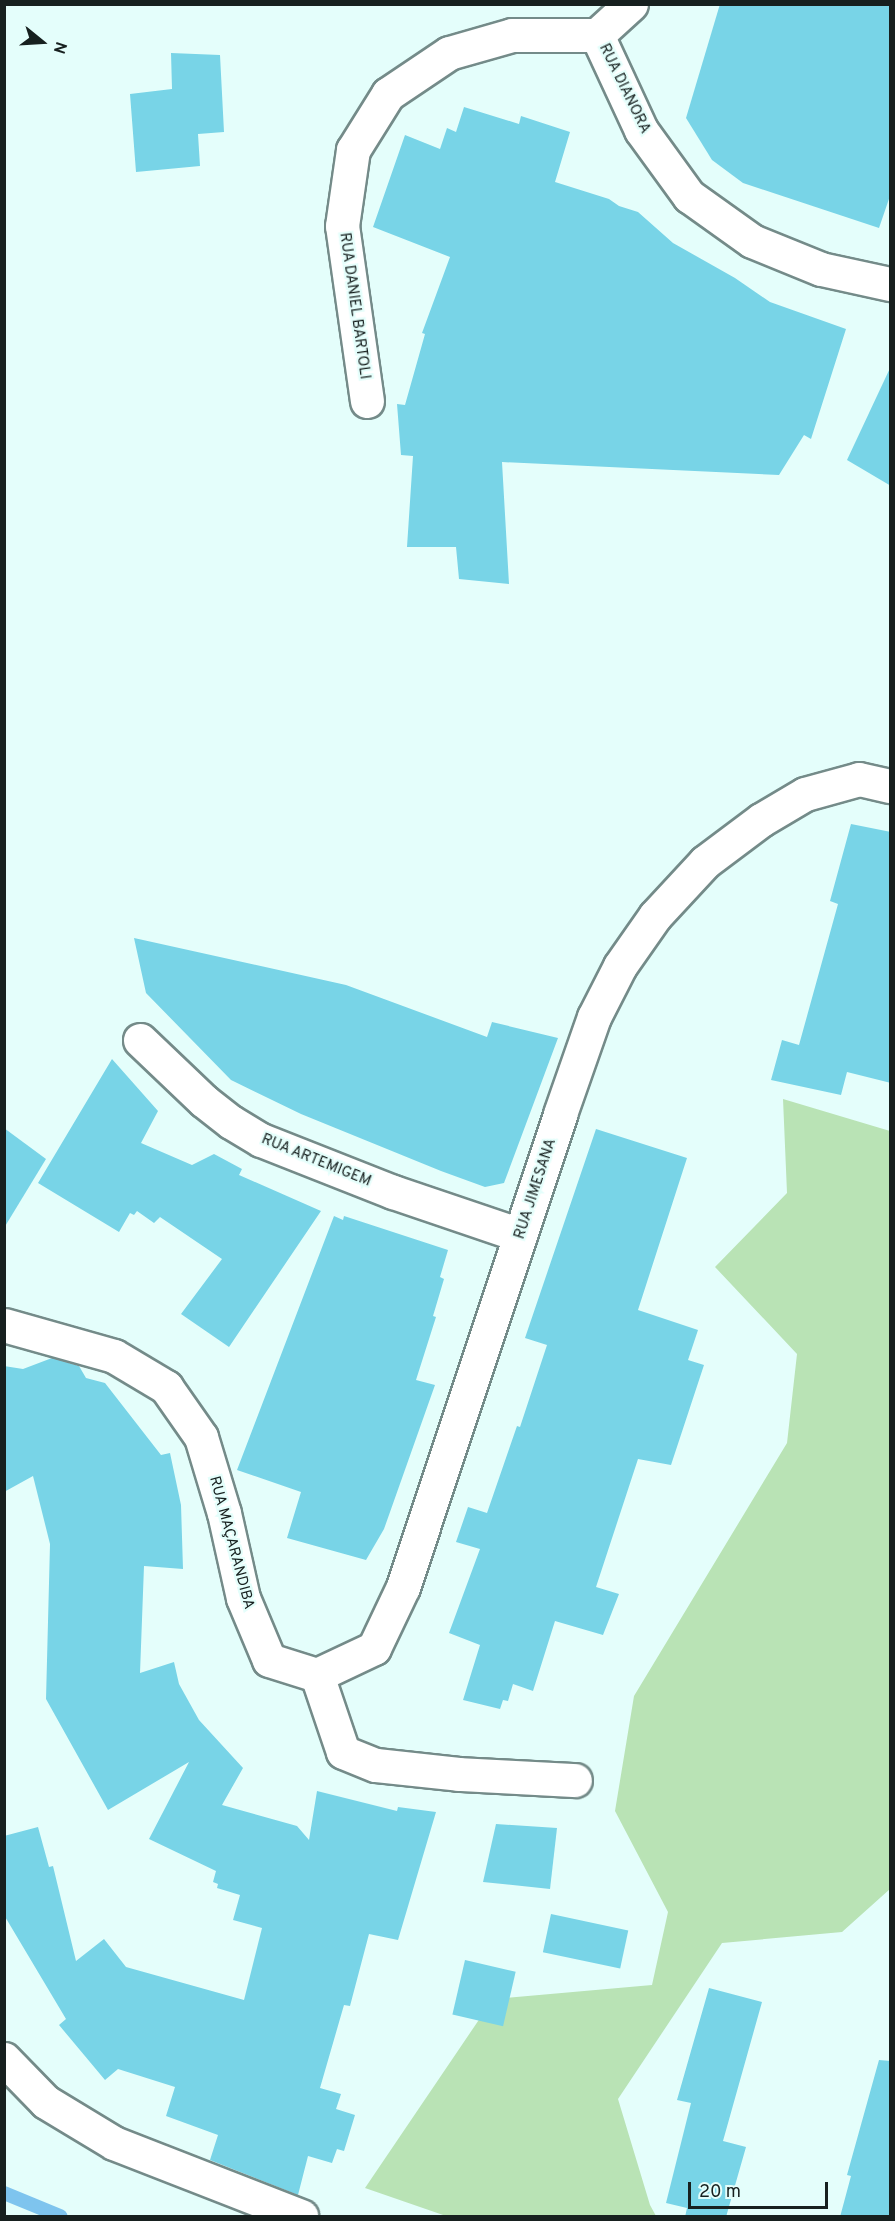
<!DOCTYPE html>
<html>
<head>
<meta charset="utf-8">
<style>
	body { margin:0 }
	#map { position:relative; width:895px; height:2221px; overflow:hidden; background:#e4fefb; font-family:Overpass,sans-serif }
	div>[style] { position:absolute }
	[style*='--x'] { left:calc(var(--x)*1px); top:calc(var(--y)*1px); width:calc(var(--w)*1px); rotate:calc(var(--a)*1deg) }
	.green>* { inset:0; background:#b9e3b5 }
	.stream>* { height:14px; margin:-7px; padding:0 7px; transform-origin:7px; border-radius:7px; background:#7ec4ee }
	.building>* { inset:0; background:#78d4e7; transform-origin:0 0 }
	.roads { filter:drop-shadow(2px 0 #748b89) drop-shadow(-2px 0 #748b89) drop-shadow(0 2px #748b89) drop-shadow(0 -2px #748b89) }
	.minor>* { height:33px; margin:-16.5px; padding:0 16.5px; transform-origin:16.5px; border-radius:16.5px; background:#fff }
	span { translate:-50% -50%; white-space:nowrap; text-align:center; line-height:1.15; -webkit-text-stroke:4.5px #e4fefb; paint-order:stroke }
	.street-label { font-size:15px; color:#17201f }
	.frame { position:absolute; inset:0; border:6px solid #17201f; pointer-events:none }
	.north { position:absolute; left:12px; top:12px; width:60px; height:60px; -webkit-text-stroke:4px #e4fefb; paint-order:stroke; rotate:108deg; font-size:16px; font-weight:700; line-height:24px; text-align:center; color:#17201f }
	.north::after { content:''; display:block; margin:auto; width:21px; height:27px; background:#17201f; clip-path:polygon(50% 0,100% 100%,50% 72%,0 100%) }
	.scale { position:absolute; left:688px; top:2182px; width:140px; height:27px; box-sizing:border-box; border:3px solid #17201f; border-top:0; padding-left:8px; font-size:18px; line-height:21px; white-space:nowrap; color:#17201f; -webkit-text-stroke:4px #e4fefb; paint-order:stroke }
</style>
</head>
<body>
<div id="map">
	<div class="green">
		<i style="clip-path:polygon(783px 1099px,890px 1131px,890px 1889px,842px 1932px,722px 1943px,618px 2099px,650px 2205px,656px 2216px,446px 2216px,365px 2188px,493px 1999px,652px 1985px,668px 1912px,615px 1811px,634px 1696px,787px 1443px,797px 1354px,715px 1267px,787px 1193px)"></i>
	</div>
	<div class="stream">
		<i style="--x:4;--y:2193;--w:61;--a:22.3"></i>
	</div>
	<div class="building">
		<i style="clip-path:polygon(720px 4px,891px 4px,891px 193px,879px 228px,743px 183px,712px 160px,686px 118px)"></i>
		<i style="clip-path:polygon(171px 53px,220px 55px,224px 132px,198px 134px,200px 166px,136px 172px,130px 94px,172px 89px)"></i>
		<i style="clip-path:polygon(464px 107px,519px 124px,521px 116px,570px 132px,555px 182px,609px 199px,619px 206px,638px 212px,673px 243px,735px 278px,770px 302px,846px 329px,811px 439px,804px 435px,779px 475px,502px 462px,509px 584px,459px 579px,456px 547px,407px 547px,413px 456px,401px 455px,397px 404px,405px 405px,425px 334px,422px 333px,450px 257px,373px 227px,405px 135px,440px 149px,447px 128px,456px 132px)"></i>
		<i style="clip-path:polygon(891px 366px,891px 486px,847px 460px)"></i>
		<i style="clip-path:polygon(851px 824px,891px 832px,891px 1083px,847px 1072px,841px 1095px,771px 1080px,782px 1040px,799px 1045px,838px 904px,830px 901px)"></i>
		<i style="clip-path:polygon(134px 938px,346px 985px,487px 1037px,492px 1022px,558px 1038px,504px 1183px,485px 1187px,441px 1171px,301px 1114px,231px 1080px,146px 993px)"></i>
		<i style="clip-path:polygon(112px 1059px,158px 1111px,141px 1143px,192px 1165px,214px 1154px,242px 1169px,239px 1175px,321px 1211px,229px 1347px,181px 1314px,222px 1259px,160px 1217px,154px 1223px,137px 1211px,134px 1215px,130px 1213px,119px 1232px,38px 1183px)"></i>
		<i style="clip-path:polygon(4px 1128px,46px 1159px,4px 1228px)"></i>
		<i style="clip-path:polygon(596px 1129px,687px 1158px,638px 1310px,698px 1330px,688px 1360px,704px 1365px,671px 1465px,638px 1459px,596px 1587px,619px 1594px,603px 1635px,555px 1621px,533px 1691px,513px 1684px,508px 1701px,503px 1700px,500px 1709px,463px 1700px,480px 1645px,449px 1633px,480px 1549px,456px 1542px,468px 1507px,487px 1513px,517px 1426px,520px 1427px,547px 1345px,525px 1338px)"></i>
		<i style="clip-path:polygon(334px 1216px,343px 1220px,344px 1216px,448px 1250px,440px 1277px,444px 1279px,433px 1316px,436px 1317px,416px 1380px,435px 1385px,384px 1529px,366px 1560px,287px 1538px,301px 1492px,237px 1470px)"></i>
		<i style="clip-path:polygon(52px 1358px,79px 1366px,86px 1378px,105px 1383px,161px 1455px,170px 1453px,181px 1505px,183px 1569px,144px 1566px,140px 1673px,174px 1662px,179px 1684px,199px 1720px,243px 1768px,222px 1805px,297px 1826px,309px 1840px,317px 1791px,397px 1811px,398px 1807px,436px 1812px,398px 1940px,369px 1934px,350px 2006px,344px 2005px,320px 2088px,341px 2094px,336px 2109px,355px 2115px,344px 2151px,337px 2149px,332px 2163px,308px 2156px,298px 2195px,210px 2160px,218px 2135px,166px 2116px,175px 2087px,118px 2069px,105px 2080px,59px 2025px,66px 2019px,4px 1915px,4px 1836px,38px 1827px,49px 1867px,53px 1866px,76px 1961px,104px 1939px,126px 1967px,244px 2000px,262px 1928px,233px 1920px,240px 1895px,217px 1888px,218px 1884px,213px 1882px,216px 1871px,149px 1839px,189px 1762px,108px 1810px,46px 1699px,50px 1544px,33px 1476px,4px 1492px,4px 1366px,23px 1369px)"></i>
		<i style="clip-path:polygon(496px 1824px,557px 1828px,550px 1889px,483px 1882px)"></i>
		<i style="left:551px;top:1914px;width:79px;height:39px;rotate:12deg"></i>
		<i style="left:465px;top:1960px;width:52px;height:56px;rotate:13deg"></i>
		<i style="clip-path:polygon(709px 1988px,762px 2002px,723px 2141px,746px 2147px,726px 2217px,685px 2217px,687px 2208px,666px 2203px,691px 2103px,677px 2100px)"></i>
		<i style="clip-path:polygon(879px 2060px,891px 2061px,891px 2217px,840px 2217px,851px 2176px,847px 2175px)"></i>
	</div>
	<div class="roads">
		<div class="minor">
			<i style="--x:597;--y:35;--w:105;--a:65.1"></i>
			<i style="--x:641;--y:130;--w:82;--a:54"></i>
			<i style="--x:689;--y:196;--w:77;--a:35.5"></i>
			<i style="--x:752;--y:241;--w:74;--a:22.1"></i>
			<i style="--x:821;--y:269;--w:71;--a:12.3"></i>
			<i style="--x:367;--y:401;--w:177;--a:-98.1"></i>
			<i style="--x:342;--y:226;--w:77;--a:-81.8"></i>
			<i style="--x:353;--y:150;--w:66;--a:-58"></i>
			<i style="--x:388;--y:94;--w:73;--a:-33.9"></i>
			<i style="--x:449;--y:53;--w:66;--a:-15.9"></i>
			<i style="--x:512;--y:35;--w:85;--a:0"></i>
			<i style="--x:597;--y:35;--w:46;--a:-42.4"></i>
			<i style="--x:140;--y:1040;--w:88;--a:43.6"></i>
			<i style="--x:204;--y:1101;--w:34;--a:38"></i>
			<i style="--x:231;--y:1122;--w:35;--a:31"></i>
			<i style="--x:261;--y:1140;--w:142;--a:21.5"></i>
			<i style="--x:393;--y:1192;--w:134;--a:18.7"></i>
			<i style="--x:4;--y:1325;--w:114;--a:15.7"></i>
			<i style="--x:114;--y:1356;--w:61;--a:30.8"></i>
			<i style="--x:166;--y:1387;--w:61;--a:55"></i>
			<i style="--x:201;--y:1437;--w:79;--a:73.2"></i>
			<i style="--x:224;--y:1513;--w:87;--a:77.4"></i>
			<i style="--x:243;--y:1598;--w:67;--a:67.2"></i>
			<i style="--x:269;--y:1660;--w:50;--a:17.4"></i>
			<i style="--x:317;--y:1675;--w:63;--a:-25.3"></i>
			<i style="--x:374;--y:1648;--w:68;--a:-64.6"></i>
			<i style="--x:403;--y:1587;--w:498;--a:-71.6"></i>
			<i style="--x:560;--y:1114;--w:103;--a:-70.7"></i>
			<i style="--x:594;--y:1017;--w:57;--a:-63"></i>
			<i style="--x:620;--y:966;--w:61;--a:-55"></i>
			<i style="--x:655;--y:916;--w:74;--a:-47.2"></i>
			<i style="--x:705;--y:862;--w:70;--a:-36.9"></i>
			<i style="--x:761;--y:820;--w:51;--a:-30.6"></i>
			<i style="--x:805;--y:794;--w:56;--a:-15.5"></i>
			<i style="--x:859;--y:779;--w:32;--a:13"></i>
			<i style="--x:317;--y:1675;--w:81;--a:71.3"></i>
			<i style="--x:343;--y:1752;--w:35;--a:22"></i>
			<i style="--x:376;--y:1765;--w:83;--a:6.2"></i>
			<i style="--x:459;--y:1774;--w:116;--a:3"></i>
			<i style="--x:4;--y:2059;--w:60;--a:45.7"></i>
			<i style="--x:46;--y:2102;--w:79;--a:31.1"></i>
			<i style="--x:114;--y:2143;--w:201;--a:21.3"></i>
		</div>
	</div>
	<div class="street-label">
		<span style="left:624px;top:89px;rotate:64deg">RUA DIANORA</span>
		<span style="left:354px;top:306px;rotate:82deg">RUA DANIEL BARTOLI</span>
		<span style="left:316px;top:1161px;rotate:22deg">RUA ARTEMIGEM</span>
		<span style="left:536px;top:1189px;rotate:-72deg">RUA JIMESANA</span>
		<span style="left:231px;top:1543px;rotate:75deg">RUA MAÇARANDIBA</span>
	</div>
	<div class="frame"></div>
	<div class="north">N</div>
	<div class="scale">20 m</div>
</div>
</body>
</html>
